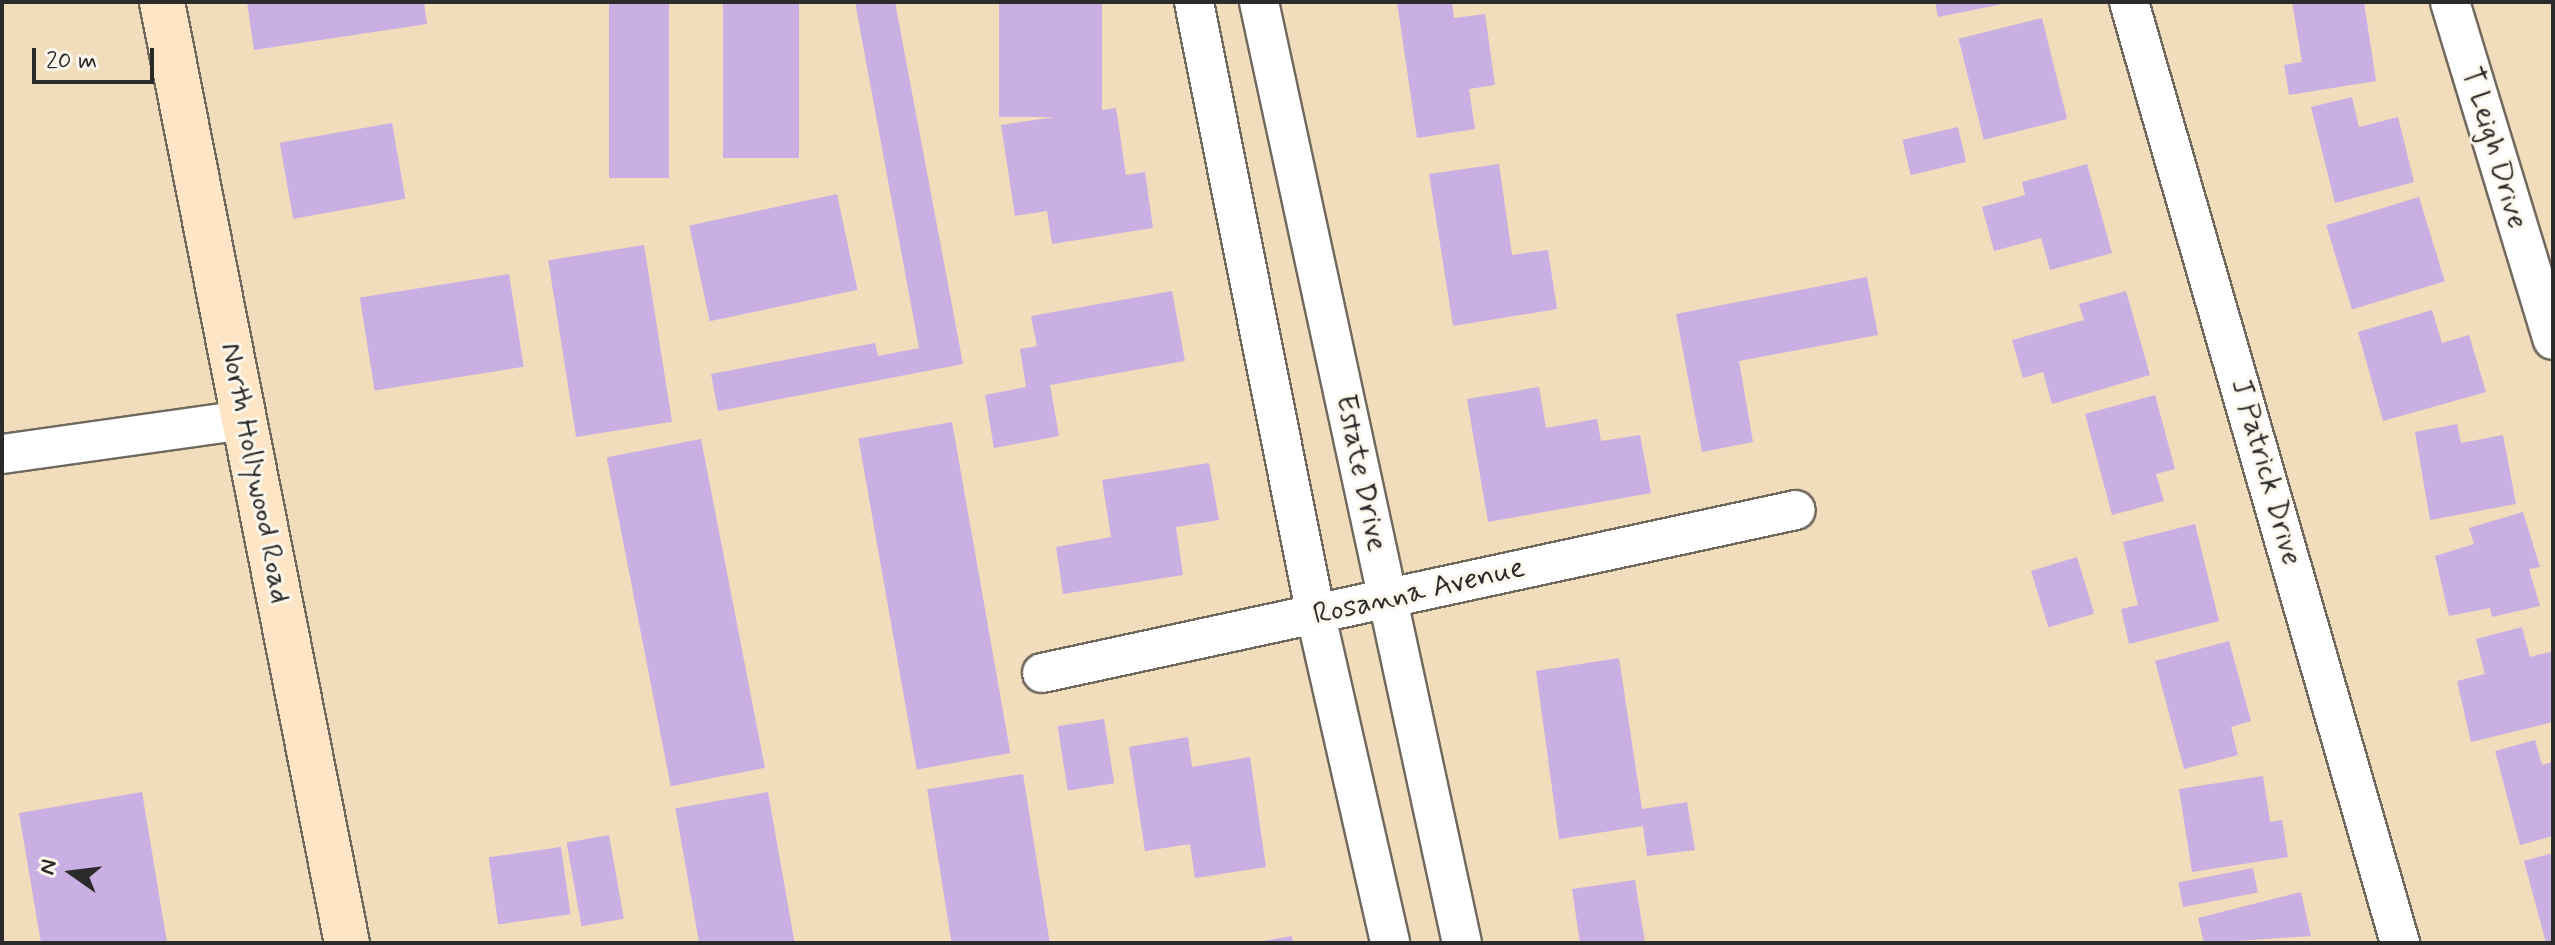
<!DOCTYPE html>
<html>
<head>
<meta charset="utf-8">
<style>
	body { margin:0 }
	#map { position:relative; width:2555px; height:945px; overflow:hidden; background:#f1dcbc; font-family:Mynerve,sans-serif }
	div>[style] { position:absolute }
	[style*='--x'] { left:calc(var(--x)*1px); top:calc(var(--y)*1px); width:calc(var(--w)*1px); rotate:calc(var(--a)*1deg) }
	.building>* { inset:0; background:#caafe3; transform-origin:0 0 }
	.roads { filter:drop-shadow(2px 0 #70695e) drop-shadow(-2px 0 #70695e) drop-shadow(0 2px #70695e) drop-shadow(0 -2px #70695e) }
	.minor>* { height:38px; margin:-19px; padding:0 19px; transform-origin:19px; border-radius:19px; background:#fff }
	.secondary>* { height:44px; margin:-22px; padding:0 22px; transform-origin:22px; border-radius:22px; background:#fde5c5 }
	span { translate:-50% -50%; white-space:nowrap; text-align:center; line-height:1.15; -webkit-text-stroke:6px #fbf7ec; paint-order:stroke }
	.street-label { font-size:30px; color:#2b2b2b }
	.frame { position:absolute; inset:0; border:4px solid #2b2b2b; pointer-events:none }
	.north { position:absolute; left:32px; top:833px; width:80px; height:80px; -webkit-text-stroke:6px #fbf7ec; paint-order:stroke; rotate:284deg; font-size:22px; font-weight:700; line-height:32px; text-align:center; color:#2b2b2b }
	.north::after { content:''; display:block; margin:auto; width:28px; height:36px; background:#2b2b2b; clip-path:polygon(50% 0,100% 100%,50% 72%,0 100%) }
	.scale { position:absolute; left:32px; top:48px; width:122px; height:36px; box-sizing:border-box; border:4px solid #2b2b2b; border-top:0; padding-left:10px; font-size:24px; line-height:28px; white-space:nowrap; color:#2b2b2b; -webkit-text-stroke:6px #fbf7ec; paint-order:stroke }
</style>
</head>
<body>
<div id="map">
	<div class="building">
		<i style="clip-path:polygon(247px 2px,424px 2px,427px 24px,254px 50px)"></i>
		<i style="left:609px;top:2px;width:60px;height:176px"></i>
		<i style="left:723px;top:2px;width:76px;height:156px"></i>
		<i style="clip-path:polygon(855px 2px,895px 2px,963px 364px,718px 411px,711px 374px,875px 343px,878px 356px,919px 348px)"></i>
		<i style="left:999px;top:2px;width:103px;height:115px"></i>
		<i style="clip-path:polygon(1397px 2px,1452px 2px,1454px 18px,1485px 14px,1495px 85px,1469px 89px,1475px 129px,1417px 138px)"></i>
		<i style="clip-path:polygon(1935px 2px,2008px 2px,2008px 3px,1938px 17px)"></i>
		<i style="clip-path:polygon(2292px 2px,2364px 2px,2376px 81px,2289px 95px,2284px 65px,2302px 62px)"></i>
		<i style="left:2042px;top:18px;width:104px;height:86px;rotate:76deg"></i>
		<i style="clip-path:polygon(2352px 97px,2359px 127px,2398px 117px,2414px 182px,2335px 203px,2311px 107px)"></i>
		<i style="clip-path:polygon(1116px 108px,1126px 175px,1145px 172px,1153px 228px,1052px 244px,1047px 211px,1015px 216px,1001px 125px)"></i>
		<i style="left:392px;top:123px;width:77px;height:114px;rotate:80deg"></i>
		<i style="left:1958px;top:127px;width:36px;height:57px;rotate:77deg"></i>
		<i style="clip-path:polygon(1499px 164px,1512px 255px,1548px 250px,1557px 309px,1453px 326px,1429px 174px)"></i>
		<i style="clip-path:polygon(2087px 164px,2112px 253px,2050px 270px,2041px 238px,1994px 251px,1982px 207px,2025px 195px,2022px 182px)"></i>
		<i style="left:837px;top:194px;width:98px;height:151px;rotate:78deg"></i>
		<i style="left:2419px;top:197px;width:88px;height:97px;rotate:73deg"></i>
		<i style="left:644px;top:245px;width:179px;height:97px;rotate:81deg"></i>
		<i style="left:509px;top:274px;width:94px;height:151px;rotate:81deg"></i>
		<i style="clip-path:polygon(1867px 277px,1878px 335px,1739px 361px,1753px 442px,1702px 452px,1676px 314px)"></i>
		<i style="clip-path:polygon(1172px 291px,1185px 361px,1050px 385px,1059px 436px,994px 448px,985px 395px,1026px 387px,1020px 349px,1037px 346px,1031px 316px)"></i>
		<i style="clip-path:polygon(2126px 291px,2150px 375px,2052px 404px,2043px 372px,2023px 378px,2012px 340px,2084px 320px,2079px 304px)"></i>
		<i style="clip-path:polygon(2432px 310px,2442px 343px,2469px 335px,2486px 392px,2383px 421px,2358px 332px)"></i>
		<i style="clip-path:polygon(1539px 387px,1546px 428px,1597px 419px,1601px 441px,1640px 435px,1651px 493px,1488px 522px,1467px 399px)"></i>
		<i style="clip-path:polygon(2155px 395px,2175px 469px,2156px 474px,2164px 501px,2112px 515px,2085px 414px)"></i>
		<i style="left:952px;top:422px;width:336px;height:95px;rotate:80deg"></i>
		<i style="clip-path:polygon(2457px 424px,2461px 443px,2503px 435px,2516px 504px,2430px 520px,2415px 432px)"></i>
		<i style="left:701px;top:439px;width:335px;height:96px;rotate:79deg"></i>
		<i style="clip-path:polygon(1209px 463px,1219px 520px,1176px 527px,1183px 575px,1063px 594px,1056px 547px,1111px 537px,1102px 480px)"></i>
		<i style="clip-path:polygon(2523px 512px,2540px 567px,2529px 569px,2540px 606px,2492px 617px,2490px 608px,2449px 616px,2435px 556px,2474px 544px,2469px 528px)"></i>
		<i style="clip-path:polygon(2195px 524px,2219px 621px,2129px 644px,2121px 609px,2138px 605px,2123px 542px)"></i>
		<i style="left:2077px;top:557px;width:59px;height:48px;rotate:73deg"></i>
		<i style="clip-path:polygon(2522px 627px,2530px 657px,2553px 651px,2553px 722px,2471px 742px,2457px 681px,2485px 674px,2476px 639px)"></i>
		<i style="clip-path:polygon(2229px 641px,2251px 721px,2231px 727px,2238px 755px,2184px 769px,2155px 661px)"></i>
		<i style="clip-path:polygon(1619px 658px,1642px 809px,1687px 802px,1695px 850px,1647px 856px,1643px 826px,1559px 839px,1536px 671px)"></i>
		<i style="left:1104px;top:719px;width:65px;height:47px;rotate:81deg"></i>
		<i style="clip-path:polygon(1188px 737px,1192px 767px,1250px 757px,1266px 867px,1195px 878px,1190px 844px,1145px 851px,1129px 747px)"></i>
		<i style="clip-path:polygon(2535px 740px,2542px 765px,2553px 762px,2553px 836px,2520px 845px,2495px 751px)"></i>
		<i style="left:1023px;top:774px;width:171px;height:97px;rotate:81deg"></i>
		<i style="clip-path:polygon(2263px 776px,2270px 822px,2282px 820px,2288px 857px,2192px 872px,2179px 789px)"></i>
		<i style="clip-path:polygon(142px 792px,167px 943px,41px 943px,19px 813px)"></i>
		<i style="left:768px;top:792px;width:153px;height:94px;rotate:80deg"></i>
		<i style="left:609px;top:835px;width:85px;height:43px;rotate:80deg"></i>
		<i style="left:561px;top:847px;width:68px;height:73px;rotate:82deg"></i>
		<i style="clip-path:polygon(2553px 853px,2553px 943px,2546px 943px,2524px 861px)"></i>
		<i style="left:2253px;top:868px;width:25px;height:76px;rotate:79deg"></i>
		<i style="clip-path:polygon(1635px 880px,1645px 943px,1580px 943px,1572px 889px)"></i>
		<i style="clip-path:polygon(2301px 892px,2311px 936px,2204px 943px,2198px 918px)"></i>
		<i style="clip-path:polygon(1292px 936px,1293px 943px,1263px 943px,1263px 941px)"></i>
	</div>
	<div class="roads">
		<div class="minor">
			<i style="--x:1194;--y:2;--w:626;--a:78.76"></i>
			<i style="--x:1316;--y:616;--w:335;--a:77.2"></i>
			<i style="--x:1259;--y:2;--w:963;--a:77.83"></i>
			<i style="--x:2129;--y:2;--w:979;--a:73.93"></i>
			<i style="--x:2450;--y:2;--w:353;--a:73.1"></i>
			<i style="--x:2;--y:454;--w:244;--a:-8"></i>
			<i style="--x:1042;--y:673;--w:771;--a:-12.2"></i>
		</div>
		<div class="secondary">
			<i style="--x:162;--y:2;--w:959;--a:78.88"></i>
		</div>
	</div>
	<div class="street-label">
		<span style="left:2494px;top:148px;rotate:73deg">T Leigh Drive</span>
		<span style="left:2266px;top:472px;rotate:74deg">J Patrick Drive</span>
		<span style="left:255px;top:473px;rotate:79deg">North Hollywood Road</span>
		<span style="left:1361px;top:473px;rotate:78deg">Estate Drive</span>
		<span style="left:1419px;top:592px;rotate:-13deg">Rosanna Avenue</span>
	</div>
	<div class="frame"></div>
	<div class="north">N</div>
	<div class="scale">20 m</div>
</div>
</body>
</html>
